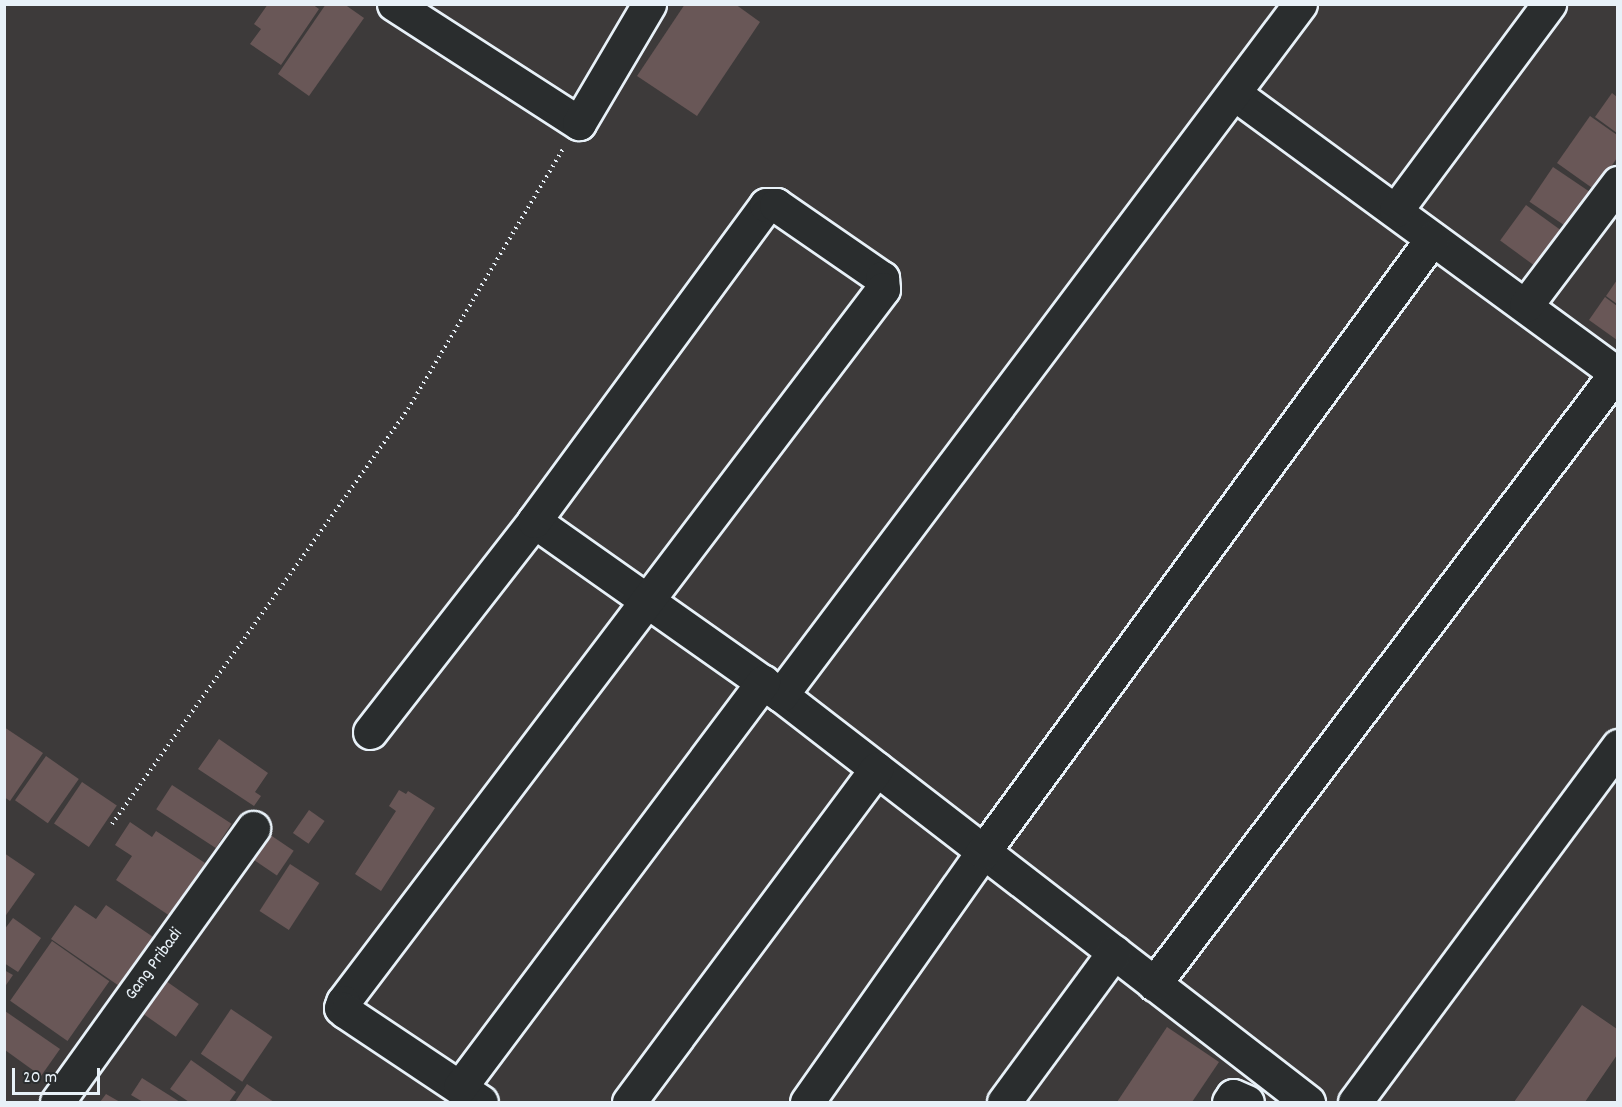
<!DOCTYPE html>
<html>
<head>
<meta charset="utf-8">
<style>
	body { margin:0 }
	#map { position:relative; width:1622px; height:1107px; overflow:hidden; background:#3d3a3a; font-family:Dekko,sans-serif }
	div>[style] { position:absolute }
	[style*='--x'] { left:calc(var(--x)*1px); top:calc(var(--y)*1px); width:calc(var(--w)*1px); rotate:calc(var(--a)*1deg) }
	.building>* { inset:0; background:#695757; transform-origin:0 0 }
	.path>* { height:4px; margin-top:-2px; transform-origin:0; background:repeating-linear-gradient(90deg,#e8f1f8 0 1.5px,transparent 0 6px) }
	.roads { filter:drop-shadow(2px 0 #e8f1f8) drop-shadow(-2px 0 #e8f1f8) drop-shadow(0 2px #e8f1f8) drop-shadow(0 -2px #e8f1f8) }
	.minor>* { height:33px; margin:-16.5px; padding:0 16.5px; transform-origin:16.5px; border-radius:16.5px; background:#2a2d2e }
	span { translate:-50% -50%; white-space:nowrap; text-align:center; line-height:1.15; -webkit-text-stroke:4.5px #2a2d2e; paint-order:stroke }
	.street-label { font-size:18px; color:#e8f1f8 }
	.frame { position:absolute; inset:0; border:6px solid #e8f1f8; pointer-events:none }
	.scale { position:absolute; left:12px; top:1068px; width:88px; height:27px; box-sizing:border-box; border:3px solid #e8f1f8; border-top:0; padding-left:8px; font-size:18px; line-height:21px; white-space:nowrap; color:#e8f1f8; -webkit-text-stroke:4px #2a2d2e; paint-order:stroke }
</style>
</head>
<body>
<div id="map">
	<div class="building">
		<i style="clip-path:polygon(268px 4px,312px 4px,319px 9px,281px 65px,250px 44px,261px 29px,254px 24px)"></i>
		<i style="clip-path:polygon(326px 4px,344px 4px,364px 18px,309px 96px,278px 74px)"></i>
		<i style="clip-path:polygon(685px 4px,735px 4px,760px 22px,697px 116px,637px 76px)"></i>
		<i style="clip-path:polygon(1612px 93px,1617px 97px,1617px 133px,1595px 117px)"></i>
		<i style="clip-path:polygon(1590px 116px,1617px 135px,1617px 158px,1595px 190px,1557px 163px)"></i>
		<i style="left:1553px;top:167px;width:46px;height:42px;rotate:34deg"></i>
		<i style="left:1526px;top:205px;width:44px;height:44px;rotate:36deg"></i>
		<i style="clip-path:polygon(1617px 280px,1617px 304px,1606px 296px)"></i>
		<i style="clip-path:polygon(1605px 297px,1617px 306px,1617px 340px,1589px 320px)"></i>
		<i style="clip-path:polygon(4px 727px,43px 753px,10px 801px,4px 797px)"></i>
		<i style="clip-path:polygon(219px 739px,268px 773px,255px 792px,261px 796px,254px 806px,198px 769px)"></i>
		<i style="left:46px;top:756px;width:40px;height:54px;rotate:35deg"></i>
		<i style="left:82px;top:782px;width:42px;height:50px;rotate:34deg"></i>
		<i style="left:172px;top:785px;width:71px;height:29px;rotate:33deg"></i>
		<i style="clip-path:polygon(399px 790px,406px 794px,408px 791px,435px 808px,381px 891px,355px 874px,396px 811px,389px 806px)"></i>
		<i style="left:309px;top:810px;width:19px;height:28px;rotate:35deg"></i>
		<i style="clip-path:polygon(130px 822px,152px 837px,156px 831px,205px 863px,170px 916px,116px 880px,132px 856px,115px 845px)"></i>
		<i style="left:263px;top:830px;width:37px;height:30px;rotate:34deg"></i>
		<i style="clip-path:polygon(4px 853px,35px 874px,4px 918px)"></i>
		<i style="left:290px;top:864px;width:35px;height:56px;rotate:33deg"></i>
		<i style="clip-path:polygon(75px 905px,96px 919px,106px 905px,159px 941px,125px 990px,51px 939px)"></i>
		<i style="clip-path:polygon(13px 918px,41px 938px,18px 972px,4px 963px,4px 930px)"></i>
		<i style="left:52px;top:941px;width:70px;height:73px;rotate:35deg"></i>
		<i style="clip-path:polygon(4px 970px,13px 975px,4px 988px)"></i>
		<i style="left:166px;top:981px;width:40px;height:40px;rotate:35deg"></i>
		<i style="clip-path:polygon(1582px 1005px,1617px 1029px,1617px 1055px,1591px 1093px,1585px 1102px,1514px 1102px)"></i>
		<i style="left:231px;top:1009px;width:50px;height:54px;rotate:34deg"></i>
		<i style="clip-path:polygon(5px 1011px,60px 1049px,41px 1076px,5px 1050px)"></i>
		<i style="clip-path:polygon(1167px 1027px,1219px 1062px,1192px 1102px,1117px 1102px)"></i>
		<i style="clip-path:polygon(191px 1060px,236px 1092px,229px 1102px,189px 1102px,170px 1089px)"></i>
		<i style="clip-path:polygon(142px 1078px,180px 1102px,143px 1102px,131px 1095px)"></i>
		<i style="clip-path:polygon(247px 1084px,274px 1102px,235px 1102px)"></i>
		<i style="clip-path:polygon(106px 1094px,120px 1102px,100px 1102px)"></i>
	</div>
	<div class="path">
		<i style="--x:112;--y:824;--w:510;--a:-54.5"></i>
		<i style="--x:408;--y:409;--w:303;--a:-59.2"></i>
	</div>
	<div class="roads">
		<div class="minor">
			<i style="--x:394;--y:4;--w:220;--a:32.8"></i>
			<i style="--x:579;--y:123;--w:138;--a:-59.5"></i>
			<i style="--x:1235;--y:94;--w:474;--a:36.2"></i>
			<i style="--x:1396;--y:210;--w:257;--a:-53.4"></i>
			<i style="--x:1526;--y:305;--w:153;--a:-53"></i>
			<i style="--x:534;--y:521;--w:302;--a:35.2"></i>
			<i style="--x:781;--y:695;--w:666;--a:37.68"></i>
			<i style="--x:781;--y:695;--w:864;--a:-53.09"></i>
			<i style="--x:370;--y:732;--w:267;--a:-52.1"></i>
			<i style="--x:534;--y:521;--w:392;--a:-53.7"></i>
			<i style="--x:766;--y:205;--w:10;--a:0"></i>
			<i style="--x:776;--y:205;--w:129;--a:34.6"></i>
			<i style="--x:882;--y:278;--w:11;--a:85"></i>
			<i style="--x:883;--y:289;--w:894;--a:127.14"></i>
			<i style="--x:343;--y:1002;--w:6;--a:108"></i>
			<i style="--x:341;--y:1008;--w:6;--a:39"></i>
			<i style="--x:346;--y:1012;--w:162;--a:33.7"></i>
			<i style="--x:1154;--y:984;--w:766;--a:-52.91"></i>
			<i style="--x:460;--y:1087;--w:506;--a:-53.2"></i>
			<i style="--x:57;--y:1102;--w:337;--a:-54.4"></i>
			<i style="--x:629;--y:1102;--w:415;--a:-53.4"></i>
			<i style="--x:807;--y:1102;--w:306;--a:-54.9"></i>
			<i style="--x:983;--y:852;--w:760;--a:-53.78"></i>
			<i style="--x:1004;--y:1102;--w:186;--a:-53.7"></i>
			<i style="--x:1229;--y:1102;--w:7;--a:-56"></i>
			<i style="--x:1233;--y:1096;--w:15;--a:23"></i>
			<i style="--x:1355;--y:1102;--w:443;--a:-53.5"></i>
		</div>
	</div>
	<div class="street-label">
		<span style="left:155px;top:965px;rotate:-54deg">Gang Pribadi</span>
	</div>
	<div class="frame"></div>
	<div class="scale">20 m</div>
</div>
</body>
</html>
